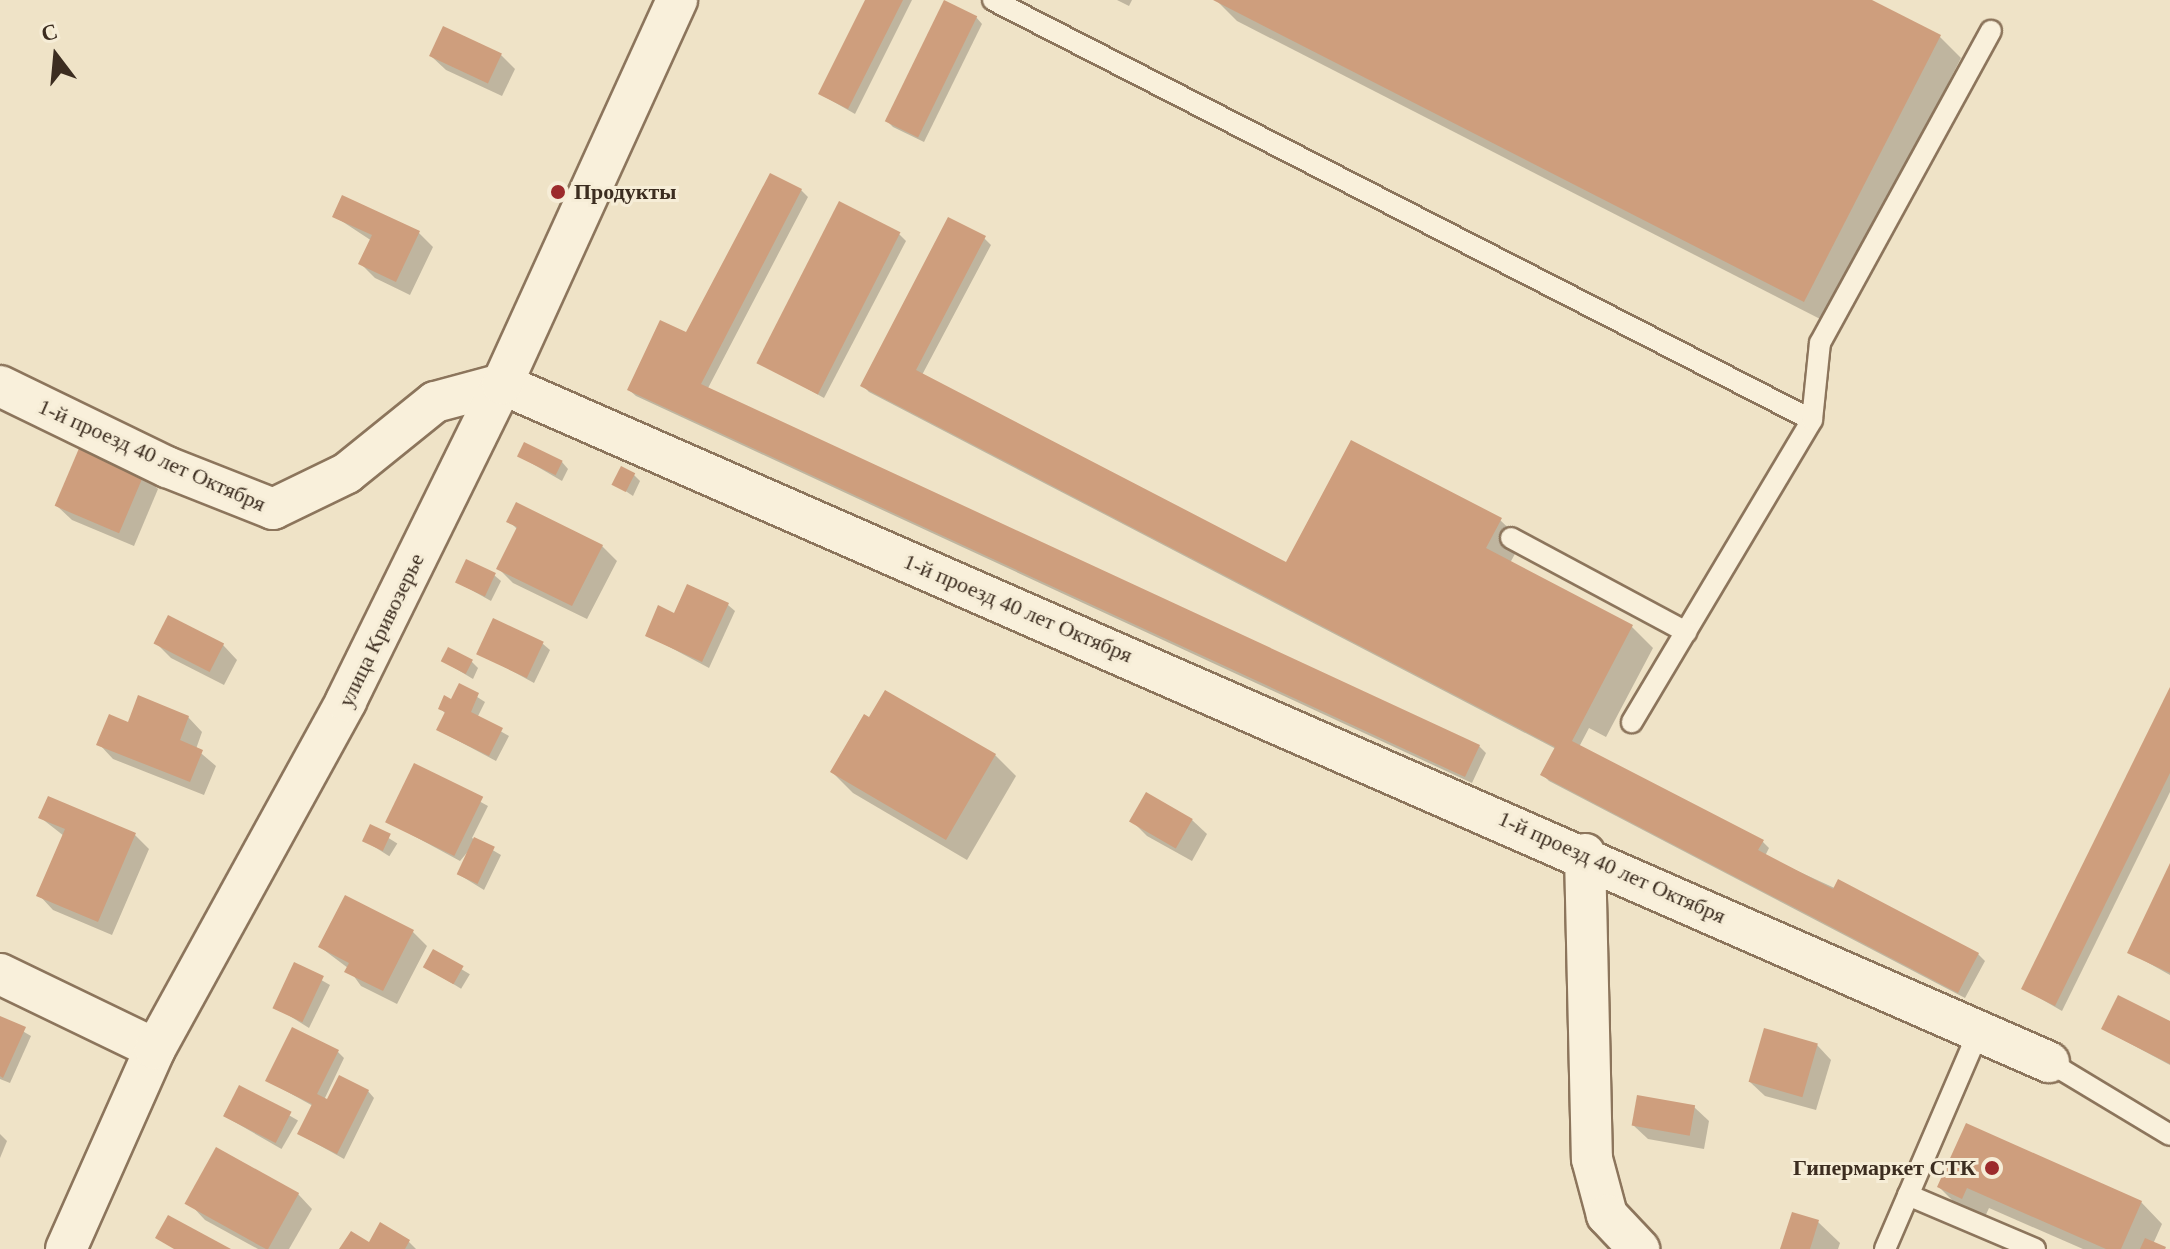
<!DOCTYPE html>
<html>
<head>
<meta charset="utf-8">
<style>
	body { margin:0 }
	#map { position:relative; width:2170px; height:1249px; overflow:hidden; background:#efe3c7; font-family:"Times New Roman",serif }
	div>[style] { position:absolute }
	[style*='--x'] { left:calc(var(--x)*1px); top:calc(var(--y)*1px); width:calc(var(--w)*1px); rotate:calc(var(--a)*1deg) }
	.shadow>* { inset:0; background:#0003; transform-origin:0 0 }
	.building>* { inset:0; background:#ce9e7d; transform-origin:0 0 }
	.roads { filter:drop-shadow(2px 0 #8c755c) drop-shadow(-2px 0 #8c755c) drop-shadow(0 2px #8c755c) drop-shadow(0 -2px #8c755c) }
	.lane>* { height:20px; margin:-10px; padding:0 10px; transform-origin:10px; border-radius:10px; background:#f9f0db }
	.street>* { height:40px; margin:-20px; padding:0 20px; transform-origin:20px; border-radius:20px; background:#f9f0db }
	.dots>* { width:22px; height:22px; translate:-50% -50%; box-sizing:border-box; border:4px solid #f6edd7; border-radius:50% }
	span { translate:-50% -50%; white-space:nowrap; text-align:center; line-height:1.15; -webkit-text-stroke:6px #f6edd7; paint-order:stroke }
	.poi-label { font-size:22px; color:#3c2d20; font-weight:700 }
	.left { translate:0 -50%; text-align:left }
	.right { translate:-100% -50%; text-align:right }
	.street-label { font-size:22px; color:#3c2d20 }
	.north { position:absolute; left:16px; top:16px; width:80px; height:80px; -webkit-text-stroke:6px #f6edd7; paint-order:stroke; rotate:344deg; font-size:22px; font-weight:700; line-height:32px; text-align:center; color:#3c2d20 }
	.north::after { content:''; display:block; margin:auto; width:28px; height:36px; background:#3c2d20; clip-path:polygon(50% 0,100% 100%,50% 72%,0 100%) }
</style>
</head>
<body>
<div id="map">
	<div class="shadow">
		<i style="clip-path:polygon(867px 0,912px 0,855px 114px,820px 94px)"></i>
		<i style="clip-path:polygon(1117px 0,1132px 0,1129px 6px)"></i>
		<i style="clip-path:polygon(1216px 0,1868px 0,1940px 37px,1961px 58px,1826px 322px,1237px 21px)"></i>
		<i style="clip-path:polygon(976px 17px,982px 24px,924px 142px,893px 127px,886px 120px)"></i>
		<i style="clip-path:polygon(501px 55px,515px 69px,502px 96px,446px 70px,431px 56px)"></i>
		<i style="clip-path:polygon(801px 190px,808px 197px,707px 390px,1479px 746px,1486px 753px,1472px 783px,636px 396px,629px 390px,687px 334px)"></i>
		<i style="clip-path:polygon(334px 216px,419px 233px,433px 247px,410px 295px,375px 278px,361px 264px,372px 241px)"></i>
		<i style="clip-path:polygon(899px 234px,906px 241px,824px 398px,758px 361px)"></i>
		<i style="clip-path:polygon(984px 238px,991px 245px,922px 375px,1294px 569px,1500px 520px,1522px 541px,1510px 563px,1632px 627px,1653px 648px,1606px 737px,1589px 728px,1579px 747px,1763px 842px,1769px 848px,1765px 856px,1978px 954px,1985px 961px,1965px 998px,1549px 781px,1543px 775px,1556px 749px,869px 392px,862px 385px)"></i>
		<i style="clip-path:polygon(519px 456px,562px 462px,568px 469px,562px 481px)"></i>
		<i style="clip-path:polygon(633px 474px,640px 481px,633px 496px,615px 484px)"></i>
		<i style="clip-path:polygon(143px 475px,158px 489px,134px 546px,72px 520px,57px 506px)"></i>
		<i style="clip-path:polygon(509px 521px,602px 546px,617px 561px,587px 619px,513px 583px,499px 569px,518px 530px)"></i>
		<i style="clip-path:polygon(494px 575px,501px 581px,491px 601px,457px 582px)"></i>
		<i style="clip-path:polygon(728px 605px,735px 611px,709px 668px,647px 635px,675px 615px)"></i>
		<i style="clip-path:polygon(157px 644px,223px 645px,237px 660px,224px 685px,171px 658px)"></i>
		<i style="clip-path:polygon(543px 644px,550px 650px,534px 683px,479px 653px)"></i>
		<i style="clip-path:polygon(443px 661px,472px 662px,478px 668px,473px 679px)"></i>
		<i style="clip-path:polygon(460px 686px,485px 702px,477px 718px,509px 736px,496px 761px,438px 730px,446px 714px,440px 708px,452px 702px)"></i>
		<i style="clip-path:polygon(2170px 691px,2170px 792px,2062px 1011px,2024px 989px)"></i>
		<i style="clip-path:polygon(188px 717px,202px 732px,196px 749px,216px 766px,204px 795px,113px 759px,99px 744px,129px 725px)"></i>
		<i style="clip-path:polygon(995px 755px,1016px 776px,967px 860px,853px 793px,832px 772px)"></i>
		<i style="clip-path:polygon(415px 766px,488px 806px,472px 838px,501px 855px,484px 890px,458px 874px,470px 849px,460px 861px,392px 824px)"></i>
		<i style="clip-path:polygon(41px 818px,135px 835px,149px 849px,112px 935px,53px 910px,39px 895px,64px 836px)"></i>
		<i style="clip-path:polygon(1192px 820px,1207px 834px,1192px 861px,1147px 836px,1133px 822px)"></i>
		<i style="left:371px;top:827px;width:31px;height:15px;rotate:32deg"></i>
		<i style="clip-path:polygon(2170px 867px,2170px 975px,2129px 952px)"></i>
		<i style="clip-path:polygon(413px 932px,427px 946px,397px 1004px,361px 986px,348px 968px,320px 947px)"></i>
		<i style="left:433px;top:952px;width:43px;height:17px;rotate:31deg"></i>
		<i style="clip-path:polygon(295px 965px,330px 985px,309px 1028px,277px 1008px)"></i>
		<i style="clip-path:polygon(0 1018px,31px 1036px,10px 1083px,0 1079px)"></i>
		<i style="clip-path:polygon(2170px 1023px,2170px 1065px,2103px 1029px)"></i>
		<i style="clip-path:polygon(1817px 1045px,1831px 1060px,1816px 1110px,1765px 1096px,1750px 1082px)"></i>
		<i style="clip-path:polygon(338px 1052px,344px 1058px,324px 1100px,368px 1091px,374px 1098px,344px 1159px,299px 1134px,313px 1106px,268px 1081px)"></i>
		<i style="left:240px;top:1087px;width:67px;height:33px;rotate:30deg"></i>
		<i style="clip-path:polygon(1694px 1107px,1709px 1121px,1704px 1149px,1648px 1139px,1633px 1125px)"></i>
		<i style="clip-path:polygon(1967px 1126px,2141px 1202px,2162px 1224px,2153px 1244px,2166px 1249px,2083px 1249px,1989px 1208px,1984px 1219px,1960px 1208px,1939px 1187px)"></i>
		<i style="clip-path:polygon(0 1134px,7px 1141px,0 1158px)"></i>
		<i style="clip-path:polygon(298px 1194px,312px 1209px,289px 1249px,258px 1249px,205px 1220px,191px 1205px)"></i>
		<i style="clip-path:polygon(1818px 1222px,1840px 1243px,1838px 1249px,1782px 1249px)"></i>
		<i style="clip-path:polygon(409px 1242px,416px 1249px,342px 1249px)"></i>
	</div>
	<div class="building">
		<i style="clip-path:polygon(865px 0,903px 0,848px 109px,818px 94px)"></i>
		<i style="left:944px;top:0;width:37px;height:135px;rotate:26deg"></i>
		<i style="clip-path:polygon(1213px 0,1872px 0,1941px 35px,1804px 302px)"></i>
		<i style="left:443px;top:26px;width:65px;height:33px;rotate:25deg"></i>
		<i style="clip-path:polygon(770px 173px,802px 189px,701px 384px,1480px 745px,1465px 777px,627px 390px,660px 320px,686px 332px)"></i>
		<i style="clip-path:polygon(342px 195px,420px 231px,396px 282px,358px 264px,372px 235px,332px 217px)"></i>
		<i style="left:839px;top:201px;width:69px;height:182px;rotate:27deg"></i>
		<i style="clip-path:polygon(948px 217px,986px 236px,916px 370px,1286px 562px,1351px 440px,1502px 518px,1486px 548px,1633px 625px,1572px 741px,1764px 840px,1758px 850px,1833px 889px,1838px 879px,1979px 953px,1958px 993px,1540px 775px,1555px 747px,860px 386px)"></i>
		<i style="left:524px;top:442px;width:43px;height:16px;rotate:26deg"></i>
		<i style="left:80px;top:446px;width:70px;height:65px;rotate:23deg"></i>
		<i style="left:621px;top:466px;width:16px;height:21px;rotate:27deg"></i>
		<i style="clip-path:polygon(516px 502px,603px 545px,572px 606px,496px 569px,517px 527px,506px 522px)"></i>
		<i style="left:466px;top:559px;width:33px;height:26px;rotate:25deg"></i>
		<i style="clip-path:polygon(687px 584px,729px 603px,702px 662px,645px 636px,658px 605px,674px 613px)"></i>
		<i style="left:168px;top:615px;width:63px;height:32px;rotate:27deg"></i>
		<i style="left:493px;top:618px;width:56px;height:40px;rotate:25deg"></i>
		<i style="left:448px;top:647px;width:28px;height:16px;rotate:27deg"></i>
		<i style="clip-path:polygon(459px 683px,479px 693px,471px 712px,503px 728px,489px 756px,436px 730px,445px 712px,438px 709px,444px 695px,451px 699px)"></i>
		<i style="clip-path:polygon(2170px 687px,2170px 773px,2055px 1006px,2021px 989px)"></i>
		<i style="clip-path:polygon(885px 690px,996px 754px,946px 840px,830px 772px,864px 714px,869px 717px)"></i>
		<i style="clip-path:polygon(138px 695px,189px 716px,180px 740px,203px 750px,190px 782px,96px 745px,109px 714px,128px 722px)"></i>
		<i style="left:414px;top:763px;width:77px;height:66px;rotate:26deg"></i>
		<i style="left:1146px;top:792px;width:54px;height:34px;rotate:30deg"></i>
		<i style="clip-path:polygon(48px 796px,136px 833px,98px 922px,36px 896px,65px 829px,38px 818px)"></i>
		<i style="left:370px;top:824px;width:23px;height:19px;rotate:25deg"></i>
		<i style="left:474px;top:837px;width:23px;height:41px;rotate:25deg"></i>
		<i style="clip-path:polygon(2170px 863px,2170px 973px,2127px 953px)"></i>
		<i style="clip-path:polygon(345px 895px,414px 930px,383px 991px,344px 972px,349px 963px,318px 947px)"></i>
		<i style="left:433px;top:949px;width:35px;height:21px;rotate:29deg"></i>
		<i style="left:294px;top:962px;width:33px;height:51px;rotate:25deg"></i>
		<i style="clip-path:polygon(2118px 995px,2170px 1021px,2170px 1064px,2101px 1029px)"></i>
		<i style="clip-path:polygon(0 1016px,26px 1027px,3px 1078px,0 1076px)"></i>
		<i style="clip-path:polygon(292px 1027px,339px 1050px,317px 1094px,327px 1099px,339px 1075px,369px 1090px,337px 1154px,297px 1134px,312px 1104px,265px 1081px)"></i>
		<i style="left:1764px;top:1028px;width:56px;height:56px;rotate:16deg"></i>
		<i style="left:239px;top:1085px;width:59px;height:35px;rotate:27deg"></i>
		<i style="left:1637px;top:1095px;width:59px;height:31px;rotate:10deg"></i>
		<i style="clip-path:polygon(1966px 1123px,2142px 1201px,2121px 1249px,2106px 1249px,1967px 1188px,1962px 1199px,1937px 1187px)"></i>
		<i style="left:216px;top:1147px;width:95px;height:65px;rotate:29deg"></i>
		<i style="clip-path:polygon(1792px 1212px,1819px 1220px,1810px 1249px,1780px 1249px)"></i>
		<i style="clip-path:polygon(168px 1215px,231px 1249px,174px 1249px,155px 1238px)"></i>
		<i style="clip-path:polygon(380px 1222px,410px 1240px,405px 1249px,339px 1249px,351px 1231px,369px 1242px)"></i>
		<i style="clip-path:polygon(2145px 1238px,2166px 1247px,2165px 1249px,2140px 1249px)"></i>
	</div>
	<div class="roads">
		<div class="lane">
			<i style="--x:993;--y:0;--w:920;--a:27.15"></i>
			<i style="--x:1812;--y:420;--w:352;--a:120.8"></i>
			<i style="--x:1812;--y:420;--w:77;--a:-84.1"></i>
			<i style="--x:1820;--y:343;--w:356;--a:-61.3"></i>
			<i style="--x:1511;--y:538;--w:199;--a:28.2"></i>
			<i style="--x:2049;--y:1062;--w:141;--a:31.1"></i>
			<i style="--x:1908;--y:1195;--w:138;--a:23"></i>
			<i style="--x:1885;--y:1249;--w:237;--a:-66.7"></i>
		</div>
		<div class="street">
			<i style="--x:0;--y:386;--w:186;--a:25.9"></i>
			<i style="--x:167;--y:467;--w:114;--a:21.6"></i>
			<i style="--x:273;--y:509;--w:82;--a:-25.9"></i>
			<i style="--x:347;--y:473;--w:113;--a:-38.9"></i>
			<i style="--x:435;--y:402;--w:69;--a:-15"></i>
			<i style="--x:502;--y:384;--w:1689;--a:23.67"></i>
			<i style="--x:1585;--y:854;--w:305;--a:88.7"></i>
			<i style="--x:1592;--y:1159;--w:58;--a:75"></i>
			<i style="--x:1607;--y:1215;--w:47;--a:46.7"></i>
			<i style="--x:0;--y:974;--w:172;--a:25.8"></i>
			<i style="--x:66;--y:1249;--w:219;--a:-66"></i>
			<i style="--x:155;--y:1049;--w:397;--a:-61.2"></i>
			<i style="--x:346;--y:701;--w:353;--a:-63.8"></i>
			<i style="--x:502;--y:384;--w:422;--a:-65.5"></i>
		</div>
	</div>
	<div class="dots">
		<i style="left:558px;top:192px;background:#9c2b2c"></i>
		<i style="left:1992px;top:1168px;background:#9c2b2c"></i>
	</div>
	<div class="poi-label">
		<span class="left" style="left:574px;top:192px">Продукты</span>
		<span class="right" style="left:1976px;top:1168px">Гипермаркет СТК</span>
	</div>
	<div class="street-label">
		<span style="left:152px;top:455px;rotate:24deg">1-й проезд 40 лет Октября</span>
		<span style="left:1018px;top:608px;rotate:23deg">1-й проезд 40 лет Октября</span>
		<span style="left:381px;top:630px;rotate:-64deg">улица Кривозерье</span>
		<span style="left:1612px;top:867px;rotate:24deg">1-й проезд 40 лет Октября</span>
	</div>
	<div class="north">С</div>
</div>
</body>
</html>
